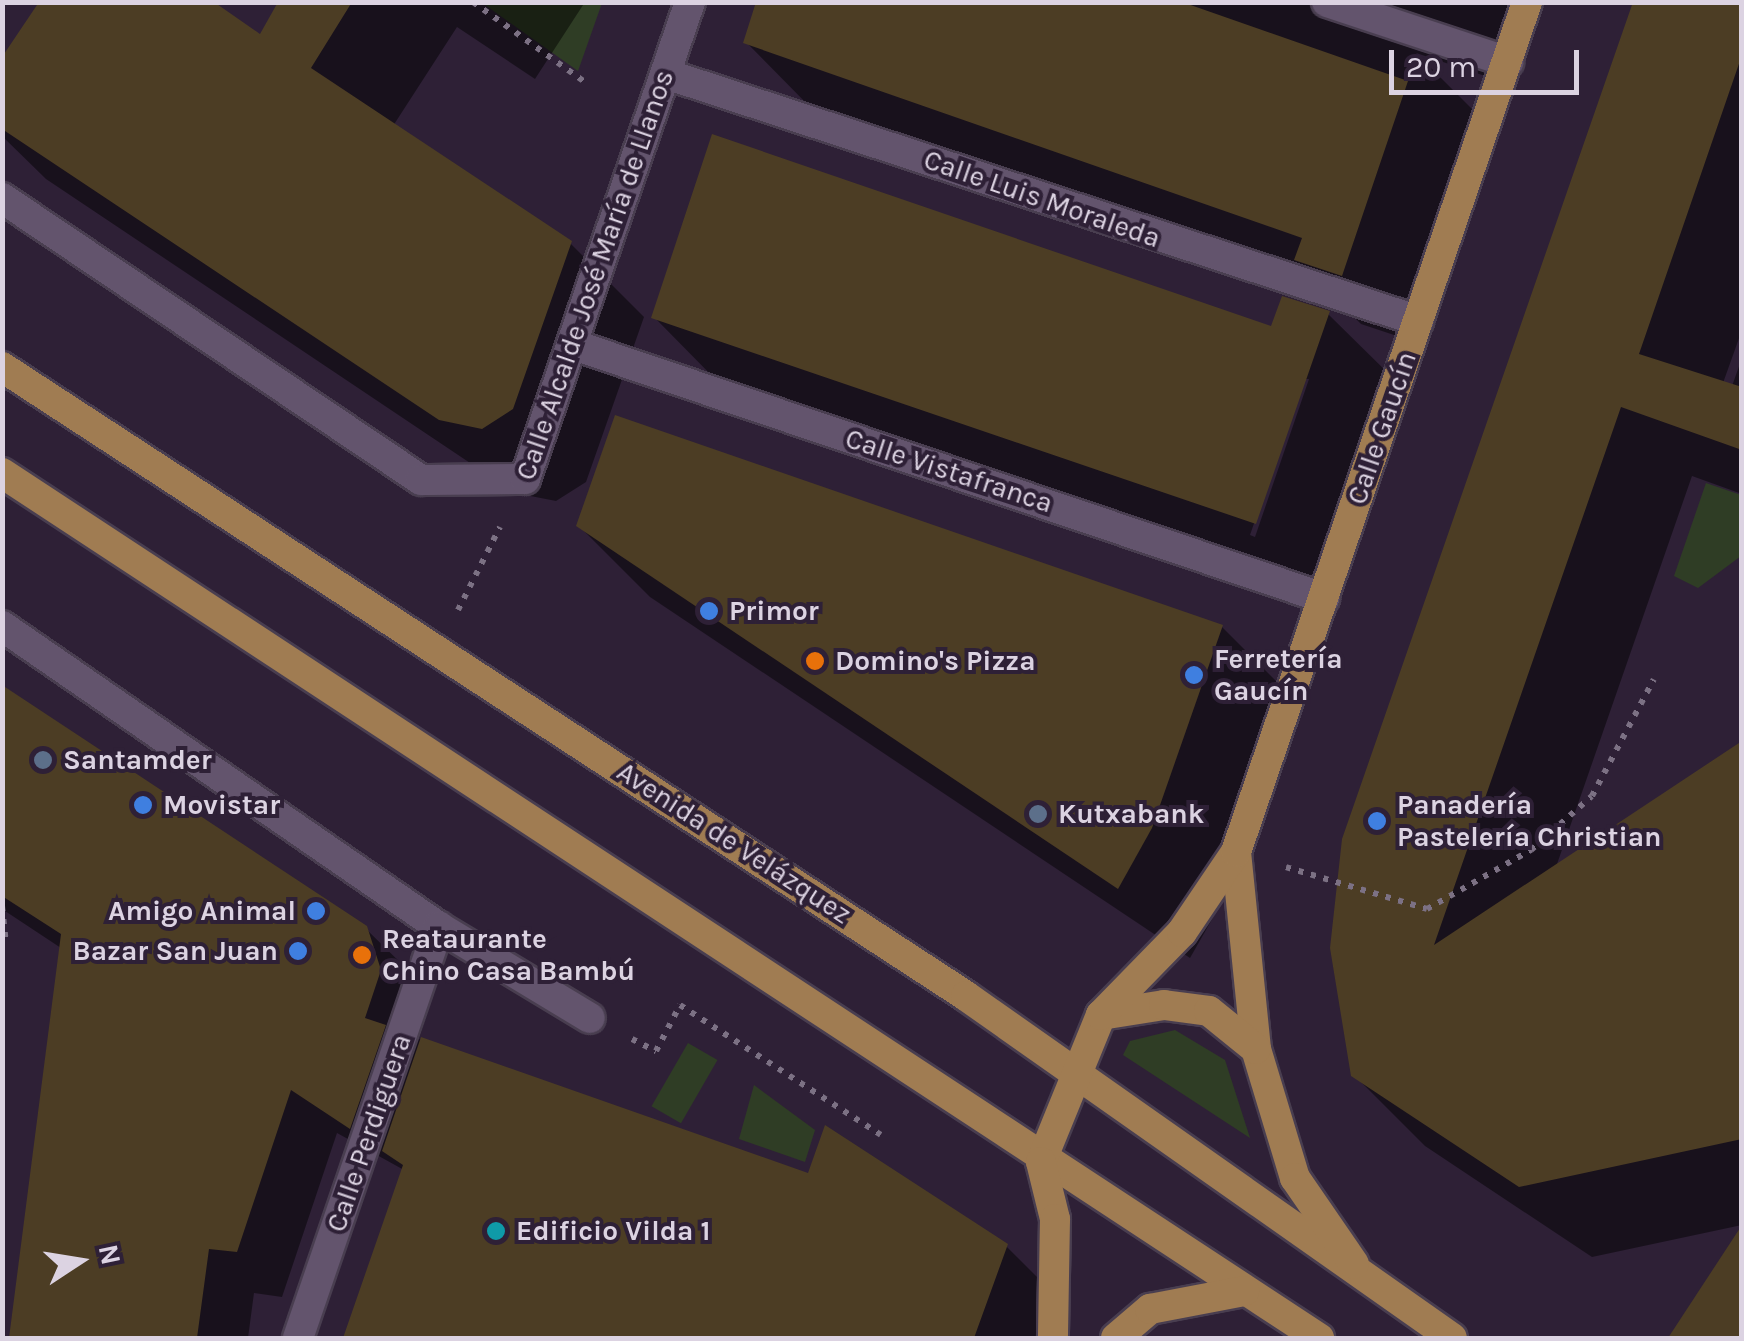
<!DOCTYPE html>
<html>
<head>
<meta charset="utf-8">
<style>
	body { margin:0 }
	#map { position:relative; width:1744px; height:1341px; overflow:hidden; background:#2e2036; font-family:Karla,sans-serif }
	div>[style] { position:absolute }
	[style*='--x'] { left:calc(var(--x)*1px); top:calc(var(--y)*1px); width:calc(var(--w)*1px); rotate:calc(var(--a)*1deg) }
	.green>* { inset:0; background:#2f3d25; transform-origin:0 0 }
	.shadow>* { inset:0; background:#0007 }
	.building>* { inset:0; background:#4c3d24 }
	.path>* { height:6px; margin-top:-3px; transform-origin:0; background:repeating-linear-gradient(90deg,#7c7184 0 5px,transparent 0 13px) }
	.roads { filter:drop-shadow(2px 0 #493e50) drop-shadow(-2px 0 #493e50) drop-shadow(0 2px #493e50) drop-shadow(0 -2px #493e50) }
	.minor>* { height:30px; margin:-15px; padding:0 15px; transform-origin:15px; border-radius:15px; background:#63546d }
	.major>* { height:30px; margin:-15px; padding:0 15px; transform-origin:15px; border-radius:15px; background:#a07c52 }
	.dots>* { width:28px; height:28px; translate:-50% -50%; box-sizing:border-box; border:5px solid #2e2036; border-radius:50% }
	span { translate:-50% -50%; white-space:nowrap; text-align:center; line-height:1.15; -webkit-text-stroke:8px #2e2036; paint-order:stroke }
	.street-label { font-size:28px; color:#dcd3e2 }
	.poi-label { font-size:28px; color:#dcd3e2; font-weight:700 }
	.left { translate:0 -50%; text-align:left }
	.right { translate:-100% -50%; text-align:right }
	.frame { position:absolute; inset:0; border:5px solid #dcd3e2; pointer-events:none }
	.north { position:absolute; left:30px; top:1211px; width:100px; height:100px; -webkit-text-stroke:8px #2e2036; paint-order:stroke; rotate:78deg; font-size:28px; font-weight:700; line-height:40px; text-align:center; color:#dcd3e2 }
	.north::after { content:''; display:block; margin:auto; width:35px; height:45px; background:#dcd3e2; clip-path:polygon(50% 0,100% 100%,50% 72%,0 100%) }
	.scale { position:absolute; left:1389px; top:50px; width:190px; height:45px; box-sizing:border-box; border:5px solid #dcd3e2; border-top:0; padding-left:12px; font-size:30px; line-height:35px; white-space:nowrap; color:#dcd3e2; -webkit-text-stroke:8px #2e2036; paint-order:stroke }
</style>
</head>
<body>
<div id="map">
	<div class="green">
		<i style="clip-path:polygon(481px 2px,602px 2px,602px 3px,578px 71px)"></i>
		<i style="clip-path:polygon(1706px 483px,1741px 495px,1741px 556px,1698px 588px,1674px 576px)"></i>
		<i style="clip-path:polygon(1175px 1030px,1225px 1060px,1250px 1138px,1123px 1055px,1130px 1041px)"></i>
		<i style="left:688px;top:1043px;width:34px;height:73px;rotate:30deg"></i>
		<i style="clip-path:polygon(754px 1085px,815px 1130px,805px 1162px,739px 1139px)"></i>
	</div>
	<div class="shadow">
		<i style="clip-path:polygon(280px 2px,585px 2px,535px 79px,457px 27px,393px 126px,570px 243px,644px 317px,586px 482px,556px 501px,515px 493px,46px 179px,2px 136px,2px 61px,261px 37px)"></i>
		<i style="clip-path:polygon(759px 2px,1520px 2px,1494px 79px,1416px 53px,1481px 118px,1406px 339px,1361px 324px,1323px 286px,810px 107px,746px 42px)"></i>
		<i style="clip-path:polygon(1742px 2px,1742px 330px,1723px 383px,1732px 386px,1742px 358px,1742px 494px,1692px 476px,1556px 867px,1742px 744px,1742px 1225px,1592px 1257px,1425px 1146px,1354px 1075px)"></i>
		<i style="clip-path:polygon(evenodd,1328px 314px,1393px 378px,1321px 587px,718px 382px,654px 317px,1272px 330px,1328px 314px,1304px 379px,1309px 379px,1255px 537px,1250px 535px,1304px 379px)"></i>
		<i style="clip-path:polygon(579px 526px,1222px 627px,1293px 698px,1223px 900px,1190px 958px,650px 597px)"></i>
		<i style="clip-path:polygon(2px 688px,365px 928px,412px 974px,426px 1017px,419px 1039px,1006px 1246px,1058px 1298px,1044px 1338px,346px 1338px,404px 1170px,337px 1133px,282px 1297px,254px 1293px,248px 1338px,12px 1338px,61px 948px,2px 909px)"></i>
	</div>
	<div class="building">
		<i style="clip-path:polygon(39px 2px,214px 2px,260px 34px,278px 2px,352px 2px,311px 68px,572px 241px,513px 409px,482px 429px,439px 420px,2px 129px,2px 57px)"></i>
		<i style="clip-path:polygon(756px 2px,1182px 2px,1408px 81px,1342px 276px,1294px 260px,1302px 238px,743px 43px)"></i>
		<i style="clip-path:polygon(1633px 2px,1742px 2px,1742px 55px,1639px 354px,1742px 387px,1742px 450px,1621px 407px,1434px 945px,1742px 741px,1742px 1139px,1519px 1187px,1351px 1076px,1330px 948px,1342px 839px)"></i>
		<i style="clip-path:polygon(712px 134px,1271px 326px,1282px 296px,1330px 311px,1256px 524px,651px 318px)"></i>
		<i style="clip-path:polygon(615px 415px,1223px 625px,1152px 828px,1118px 889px,576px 526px)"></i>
		<i style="clip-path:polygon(2px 685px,367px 926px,381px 970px,365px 1018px,386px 1025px,350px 1129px,291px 1090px,237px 1252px,209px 1249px,197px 1338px,9px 1338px,61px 934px,2px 896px)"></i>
		<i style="clip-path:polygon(421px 1037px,808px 1173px,825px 1125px,1008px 1244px,974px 1338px,343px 1338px,403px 1165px,382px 1151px)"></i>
		<i style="clip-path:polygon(1742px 1225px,1742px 1338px,1668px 1338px)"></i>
	</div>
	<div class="path">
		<i style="--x:473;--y:2;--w:139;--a:35.6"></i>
		<i style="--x:458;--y:610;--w:93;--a:-63.2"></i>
		<i style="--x:1286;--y:867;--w:147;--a:16.6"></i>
		<i style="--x:1427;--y:909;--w:120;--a:-29.6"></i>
		<i style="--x:1531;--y:850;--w:81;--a:-41.5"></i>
		<i style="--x:1592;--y:796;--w:132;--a:-62.1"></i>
		<i style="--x:2;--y:906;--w:36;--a:84"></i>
		<i style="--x:632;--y:1039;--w:27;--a:27"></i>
		<i style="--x:656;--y:1051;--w:52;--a:-62.4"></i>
		<i style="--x:680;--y:1005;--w:239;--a:32.9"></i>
	</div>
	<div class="roads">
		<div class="minor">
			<i style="--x:1327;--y:2;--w:191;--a:18.3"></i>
			<i style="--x:666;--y:74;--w:792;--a:18.16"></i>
			<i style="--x:2;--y:198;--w:505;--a:33.94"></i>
			<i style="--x:421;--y:480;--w:104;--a:-0.6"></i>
			<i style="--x:525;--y:479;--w:505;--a:-70.92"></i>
			<i style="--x:574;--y:345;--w:792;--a:18.64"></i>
			<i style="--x:2;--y:626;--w:531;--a:34.56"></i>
			<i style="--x:439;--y:927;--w:176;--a:31.1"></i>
			<i style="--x:298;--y:1338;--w:435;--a:-71.1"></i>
		</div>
		<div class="major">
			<i style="--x:2;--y:367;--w:1151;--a:33.12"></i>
			<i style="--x:966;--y:996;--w:594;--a:35.13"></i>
			<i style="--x:2;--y:473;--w:1576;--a:33.3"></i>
			<i style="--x:1236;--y:852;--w:198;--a:84.2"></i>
			<i style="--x:1256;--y:1049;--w:135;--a:73.2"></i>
			<i style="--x:1295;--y:1178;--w:104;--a:55.5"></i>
			<i style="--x:1101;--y:1015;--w:64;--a:-9"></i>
			<i style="--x:1164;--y:1005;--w:45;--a:7.6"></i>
			<i style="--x:1209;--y:1011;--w:60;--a:39"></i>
			<i style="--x:1041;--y:1162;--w:159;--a:-67.8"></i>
			<i style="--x:1101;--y:1015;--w:116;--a:-45.7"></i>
			<i style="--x:1182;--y:932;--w:97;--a:-56"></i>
			<i style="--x:1236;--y:852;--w:898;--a:-71.1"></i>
			<i style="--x:1041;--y:1162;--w:59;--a:76.2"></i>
			<i style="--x:1055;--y:1219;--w:119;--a:91"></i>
			<i style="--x:1116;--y:1338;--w:45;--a:-40.5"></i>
			<i style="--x:1150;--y:1309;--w:96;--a:-10.8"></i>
		</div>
	</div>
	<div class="dots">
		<i style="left:709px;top:611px;background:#3f7fe0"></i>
		<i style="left:815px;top:661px;background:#e8710a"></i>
		<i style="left:1194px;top:675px;background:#3f7fe0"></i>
		<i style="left:43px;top:760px;background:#5c6f8a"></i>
		<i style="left:143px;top:805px;background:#3f7fe0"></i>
		<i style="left:1038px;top:814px;background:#5c6f8a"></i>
		<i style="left:1377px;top:821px;background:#3f7fe0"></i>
		<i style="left:316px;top:911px;background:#3f7fe0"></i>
		<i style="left:298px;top:951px;background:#3f7fe0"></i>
		<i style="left:362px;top:955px;background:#e8710a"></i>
		<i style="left:496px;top:1231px;background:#0f9aa8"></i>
	</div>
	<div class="street-label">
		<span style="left:1042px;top:199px;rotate:19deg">Calle Luis Moraleda</span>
		<span style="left:595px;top:275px;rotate:-71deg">Calle Alcalde José María de Llanos</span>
		<span style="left:1382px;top:428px;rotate:-71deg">Calle Gaucín</span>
		<span style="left:949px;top:471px;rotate:18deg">Calle Vistafranca</span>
		<span style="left:734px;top:843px;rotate:33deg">Avenida de Velázquez</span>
		<span style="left:369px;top:1133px;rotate:-71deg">Calle Perdiguera</span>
	</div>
	<div class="poi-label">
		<span class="left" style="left:729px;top:611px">Primor</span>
		<span class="left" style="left:1214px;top:675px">Ferretería<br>Gaucín</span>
		<span class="left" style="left:835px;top:661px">Domino's Pizza</span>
		<span class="left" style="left:63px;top:760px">Santamder</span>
		<span class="left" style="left:163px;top:805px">Movistar</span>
		<span class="left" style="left:1397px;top:821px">Panadería<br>Pastelería Christian</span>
		<span class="left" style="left:1058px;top:814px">Kutxabank</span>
		<span class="right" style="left:296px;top:911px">Amigo Animal</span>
		<span class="left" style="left:382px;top:955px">Reataurante<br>Chino Casa Bambú</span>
		<span class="right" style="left:278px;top:951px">Bazar San Juan</span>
		<span class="left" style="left:516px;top:1231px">Edificio Vilda 1</span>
	</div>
	<div class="frame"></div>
	<div class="north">N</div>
	<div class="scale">20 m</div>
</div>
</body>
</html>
